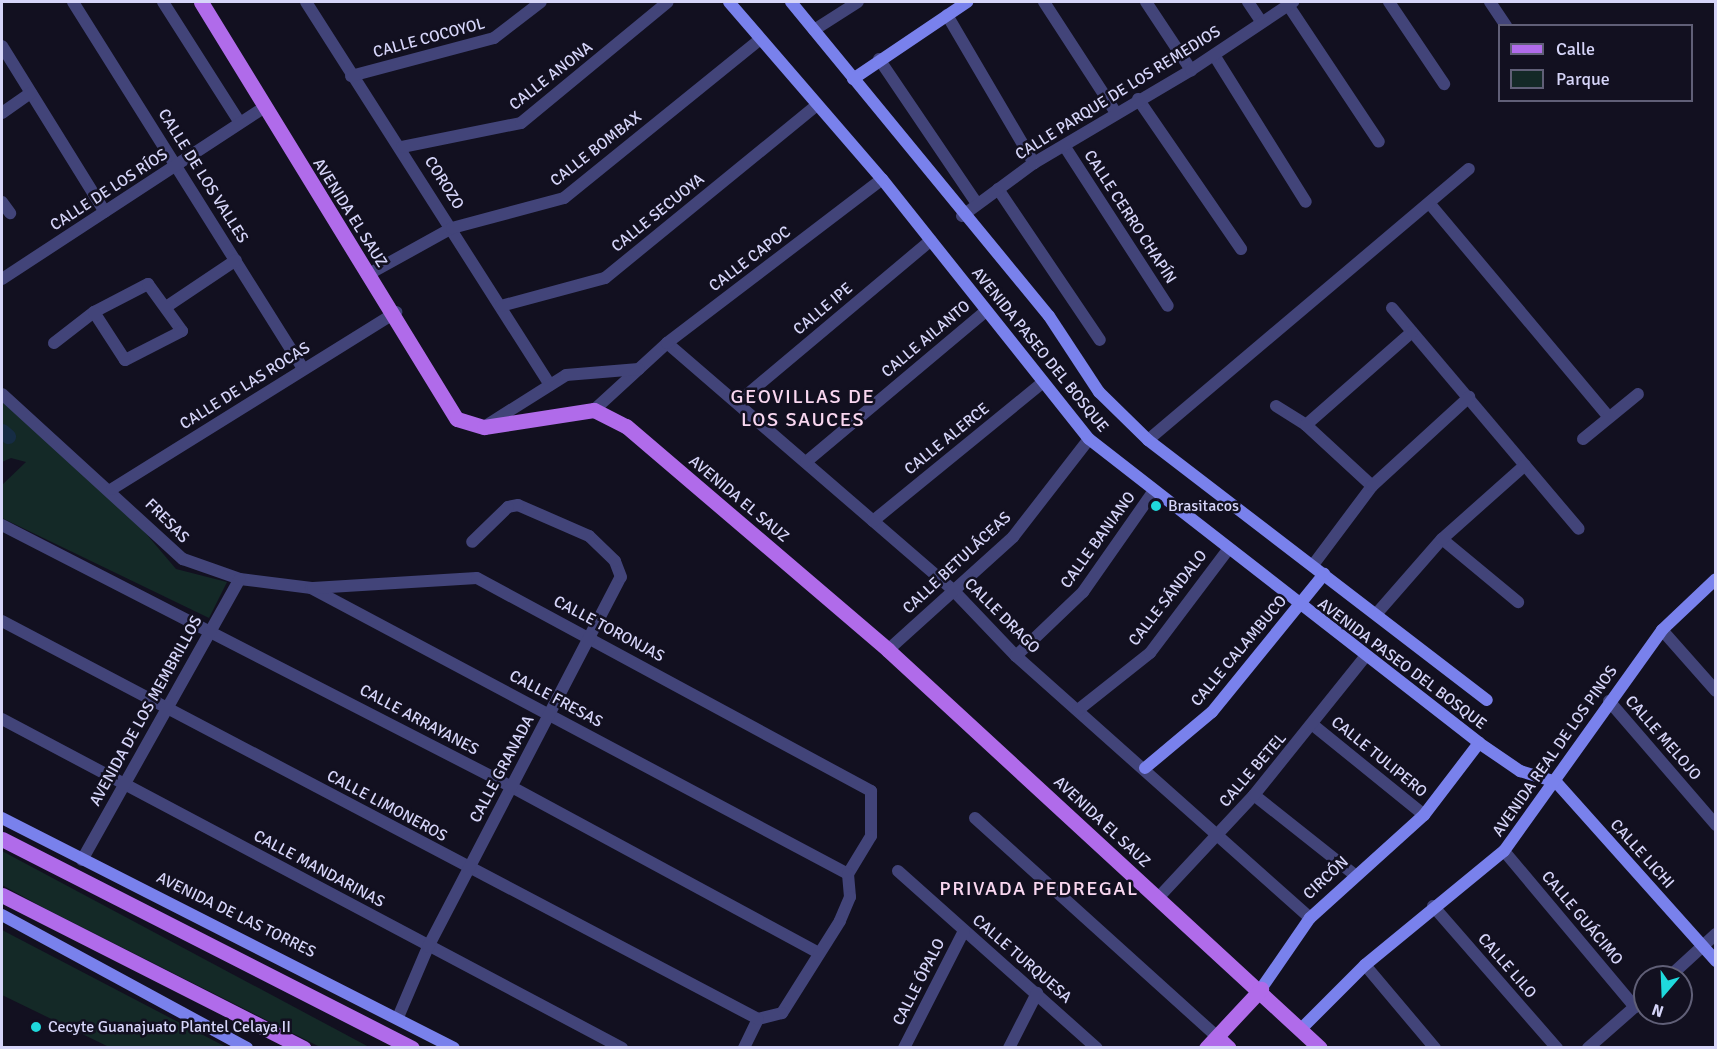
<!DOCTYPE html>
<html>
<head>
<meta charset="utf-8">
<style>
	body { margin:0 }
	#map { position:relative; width:1717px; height:1049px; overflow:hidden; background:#121020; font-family:Signika,sans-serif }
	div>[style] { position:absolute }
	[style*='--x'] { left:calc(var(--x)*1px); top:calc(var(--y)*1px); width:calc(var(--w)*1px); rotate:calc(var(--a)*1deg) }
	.green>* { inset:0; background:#142927 }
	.canal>* { height:15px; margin:-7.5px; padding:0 7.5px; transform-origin:7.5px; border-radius:7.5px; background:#162c44 }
	.street>* { height:12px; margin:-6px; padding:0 6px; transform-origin:6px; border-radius:6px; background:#424479 }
	.secondary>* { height:12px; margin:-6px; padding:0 6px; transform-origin:6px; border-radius:6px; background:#7981ec }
	.primary>* { height:15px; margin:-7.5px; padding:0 7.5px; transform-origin:7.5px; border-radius:7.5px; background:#b06bea }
	.dots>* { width:16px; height:16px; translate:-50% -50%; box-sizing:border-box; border:3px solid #121020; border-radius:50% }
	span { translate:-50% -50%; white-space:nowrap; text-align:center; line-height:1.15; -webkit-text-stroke:5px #121020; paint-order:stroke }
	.street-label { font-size:16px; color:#d6d5f9 }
	.poi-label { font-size:16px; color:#d6d5f9 }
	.left { translate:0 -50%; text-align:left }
	.quarter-label { font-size:20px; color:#f9d7f0; letter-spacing:1.5px }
	.frame { position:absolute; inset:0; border:3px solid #d6d5f9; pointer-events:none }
	.legend { position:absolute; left:1498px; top:24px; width:195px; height:78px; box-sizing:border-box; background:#121020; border:2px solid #605f77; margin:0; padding:8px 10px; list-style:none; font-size:18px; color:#d6d5f9 }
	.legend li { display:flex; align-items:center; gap:12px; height:30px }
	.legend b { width:30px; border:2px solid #605f77 }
	.north { position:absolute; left:1633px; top:965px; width:60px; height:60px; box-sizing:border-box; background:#121020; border:2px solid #605f77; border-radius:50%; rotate:199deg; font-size:16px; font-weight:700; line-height:24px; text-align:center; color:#d6d5f9 }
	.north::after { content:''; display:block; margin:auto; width:21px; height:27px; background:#1fd9dc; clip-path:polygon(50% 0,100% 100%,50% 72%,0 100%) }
</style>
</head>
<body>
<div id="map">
	<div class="green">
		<i style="clip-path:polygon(2px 399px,109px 490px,176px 569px,227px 582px,209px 618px,2px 518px,2px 485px,26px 462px,11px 458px,2px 462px)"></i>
		<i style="clip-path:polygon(2px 851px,369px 1047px,320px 1047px,46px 909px,2px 885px)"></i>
		<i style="clip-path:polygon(2px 930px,226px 1047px,109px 1047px,2px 995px)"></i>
	</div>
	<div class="canal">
		<i style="--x:2;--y:431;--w:8;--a:40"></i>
	</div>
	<div class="street">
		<i style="--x:73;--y:2;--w:433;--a:57.9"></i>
		<i style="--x:163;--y:2;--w:143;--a:57.5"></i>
		<i style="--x:306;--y:2;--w:454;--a:57.5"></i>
		<i style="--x:1044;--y:2;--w:132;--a:57"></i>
		<i style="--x:1146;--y:2;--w:82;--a:56.5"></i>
		<i style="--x:1248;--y:2;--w:22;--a:56"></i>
		<i style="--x:1389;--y:2;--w:99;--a:56.1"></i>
		<i style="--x:1490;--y:2;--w:29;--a:56"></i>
		<i style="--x:1288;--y:5;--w:164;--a:56.4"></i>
		<i style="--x:947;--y:15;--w:172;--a:59.6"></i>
		<i style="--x:814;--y:30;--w:52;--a:-32.5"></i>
		<i style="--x:2;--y:46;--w:195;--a:58.2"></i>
		<i style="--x:1214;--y:55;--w:173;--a:58"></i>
		<i style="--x:879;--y:59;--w:175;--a:55.9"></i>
		<i style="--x:351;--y:76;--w:148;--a:-14.9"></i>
		<i style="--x:494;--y:38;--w:59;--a:-37.5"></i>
		<i style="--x:1138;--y:99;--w:182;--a:55.5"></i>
		<i style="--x:2;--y:113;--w:35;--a:-35"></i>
		<i style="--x:402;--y:147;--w:121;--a:-11.4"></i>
		<i style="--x:521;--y:123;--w:190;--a:-39.5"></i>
		<i style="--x:1065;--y:147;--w:189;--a:57.1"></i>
		<i style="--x:998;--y:189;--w:182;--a:56"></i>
		<i style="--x:2;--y:202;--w:14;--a:54"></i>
		<i style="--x:1430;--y:204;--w:275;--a:50"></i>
		<i style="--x:962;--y:216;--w:89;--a:-36.4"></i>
		<i style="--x:1034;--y:163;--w:182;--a:-30.6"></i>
		<i style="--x:1191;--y:70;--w:123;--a:-33.7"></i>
		<i style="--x:367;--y:275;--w:97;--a:-28.9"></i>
		<i style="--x:452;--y:228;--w:116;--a:-15"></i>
		<i style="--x:564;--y:198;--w:251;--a:-39"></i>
		<i style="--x:2;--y:279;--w:312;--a:-33.2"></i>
		<i style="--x:501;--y:306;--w:108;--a:-15.1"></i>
		<i style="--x:605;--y:278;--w:271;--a:-39.2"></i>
		<i style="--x:166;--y:307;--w:84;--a:-33.9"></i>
		<i style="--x:1392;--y:308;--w:289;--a:49.8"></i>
		<i style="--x:54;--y:343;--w:51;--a:-37.8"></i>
		<i style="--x:94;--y:312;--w:61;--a:-27.4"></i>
		<i style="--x:148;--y:284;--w:58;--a:54.1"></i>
		<i style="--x:182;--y:331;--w:64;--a:153"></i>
		<i style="--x:125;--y:360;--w:57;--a:-122.9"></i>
		<i style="--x:667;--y:343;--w:376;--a:40.8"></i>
		<i style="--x:952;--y:589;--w:93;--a:46.3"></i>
		<i style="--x:1016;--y:656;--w:394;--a:41.7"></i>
		<i style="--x:2;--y:394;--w:245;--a:42.4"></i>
		<i style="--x:183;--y:559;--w:60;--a:19.3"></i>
		<i style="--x:240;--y:579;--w:72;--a:7.2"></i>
		<i style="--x:311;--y:588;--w:608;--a:28.04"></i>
		<i style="--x:737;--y:403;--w:253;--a:-40"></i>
		<i style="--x:1276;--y:406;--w:36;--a:32"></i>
		<i style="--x:1306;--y:425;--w:90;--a:42.7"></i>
		<i style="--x:594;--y:410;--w:99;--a:-42.5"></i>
		<i style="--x:667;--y:343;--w:270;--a:-37.3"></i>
		<i style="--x:487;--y:425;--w:93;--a:-32.3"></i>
		<i style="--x:566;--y:375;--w:73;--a:-4.7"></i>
		<i style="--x:1306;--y:425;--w:141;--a:-41.3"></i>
		<i style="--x:1583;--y:439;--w:71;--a:-39.3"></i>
		<i style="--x:1148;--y:440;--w:420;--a:-40.2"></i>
		<i style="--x:806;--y:462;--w:235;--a:-40"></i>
		<i style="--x:112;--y:489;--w:335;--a:-31.9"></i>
		<i style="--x:873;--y:521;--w:218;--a:-39.2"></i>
		<i style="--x:2;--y:525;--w:571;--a:27.19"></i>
		<i style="--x:510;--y:786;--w:349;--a:28.4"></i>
		<i style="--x:1442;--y:539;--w:99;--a:39.7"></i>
		<i style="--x:1313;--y:565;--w:99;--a:-53.2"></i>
		<i style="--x:1372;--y:486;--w:132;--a:-42.5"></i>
		<i style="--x:313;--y:588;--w:164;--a:-3.5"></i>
		<i style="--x:477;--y:578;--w:448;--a:28.4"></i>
		<i style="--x:871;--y:791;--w:45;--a:90"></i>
		<i style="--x:871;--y:836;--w:44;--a:121.2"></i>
		<i style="--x:848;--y:874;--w:23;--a:85"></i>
		<i style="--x:850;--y:897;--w:26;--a:113"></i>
		<i style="--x:840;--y:921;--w:109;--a:122.2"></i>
		<i style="--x:782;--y:1013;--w:25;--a:166"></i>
		<i style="--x:758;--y:1019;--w:32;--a:116"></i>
		<i style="--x:1378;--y:612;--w:97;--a:-48.8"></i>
		<i style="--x:1442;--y:539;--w:111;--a:-41.7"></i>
		<i style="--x:2;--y:621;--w:854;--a:27.76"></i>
		<i style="--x:1662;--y:630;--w:81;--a:48.5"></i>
		<i style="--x:888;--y:650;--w:169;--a:-42.1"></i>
		<i style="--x:1013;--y:537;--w:124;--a:-52.2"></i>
		<i style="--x:1016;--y:656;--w:93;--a:-43.7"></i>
		<i style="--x:1083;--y:592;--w:122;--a:-55"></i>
		<i style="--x:1609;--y:701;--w:164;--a:49.2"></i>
		<i style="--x:1078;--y:710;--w:92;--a:-38.4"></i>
		<i style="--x:1150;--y:653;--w:128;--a:-53"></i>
		<i style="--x:2;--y:719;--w:702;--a:27.95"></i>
		<i style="--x:1313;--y:725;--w:143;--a:39"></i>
		<i style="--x:1254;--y:795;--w:129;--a:38.4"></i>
		<i style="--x:975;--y:818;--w:326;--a:42.1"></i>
		<i style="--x:1504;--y:851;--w:204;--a:50"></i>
		<i style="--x:82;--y:860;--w:322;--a:-60.7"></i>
		<i style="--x:898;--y:871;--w:266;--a:41.7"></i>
		<i style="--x:1158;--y:898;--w:141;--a:-47"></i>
		<i style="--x:1254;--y:795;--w:177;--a:-51.2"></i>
		<i style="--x:1433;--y:906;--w:189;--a:48.9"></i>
		<i style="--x:1365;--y:965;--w:109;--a:49.9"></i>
		<i style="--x:1669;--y:977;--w:64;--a:-42.5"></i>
		<i style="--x:399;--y:1015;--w:74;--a:-66.9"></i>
		<i style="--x:428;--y:947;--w:417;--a:-62.5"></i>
		<i style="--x:621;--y:577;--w:17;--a:-111"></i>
		<i style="--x:615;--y:561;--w:36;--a:-136"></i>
		<i style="--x:589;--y:536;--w:77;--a:-156.4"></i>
		<i style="--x:518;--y:505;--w:10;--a:169"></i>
		<i style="--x:508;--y:507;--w:50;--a:135.8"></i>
		<i style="--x:904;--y:1048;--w:131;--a:-62.9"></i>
		<i style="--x:1009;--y:1048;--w:62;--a:-63"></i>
		<i style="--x:1588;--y:1048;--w:76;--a:-41.3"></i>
	</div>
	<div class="secondary">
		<i style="--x:729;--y:2;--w:234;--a:49.2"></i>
		<i style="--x:882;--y:179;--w:332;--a:51.5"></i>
		<i style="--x:1089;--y:439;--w:494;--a:37.9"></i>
		<i style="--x:1479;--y:743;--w:50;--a:34.3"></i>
		<i style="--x:1520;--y:771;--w:38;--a:17"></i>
		<i style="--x:1556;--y:782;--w:240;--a:48.2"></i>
		<i style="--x:791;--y:2;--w:406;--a:50.6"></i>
		<i style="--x:1049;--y:316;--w:91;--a:56.7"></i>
		<i style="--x:1099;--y:392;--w:69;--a:44.4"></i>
		<i style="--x:1148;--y:440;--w:427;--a:37.5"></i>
		<i style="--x:853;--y:79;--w:138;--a:-34"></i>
		<i style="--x:1145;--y:768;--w:87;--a:-39.9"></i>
		<i style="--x:1212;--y:712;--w:178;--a:-50.9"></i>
		<i style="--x:2;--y:818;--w:507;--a:26.97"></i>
		<i style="--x:2;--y:915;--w:279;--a:28.5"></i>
		<i style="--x:1261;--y:989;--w:86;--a:-55.4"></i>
		<i style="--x:1310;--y:918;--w:154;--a:-42.1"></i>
		<i style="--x:1424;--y:815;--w:91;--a:-52.6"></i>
		<i style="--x:1303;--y:1027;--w:88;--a:-45"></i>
		<i style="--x:1365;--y:965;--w:180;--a:-39.4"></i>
		<i style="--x:1504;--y:851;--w:272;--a:-54.4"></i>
		<i style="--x:1662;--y:630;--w:74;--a:-43.4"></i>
	</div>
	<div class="primary">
		<i style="--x:201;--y:2;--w:489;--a:58.5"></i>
		<i style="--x:457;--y:419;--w:28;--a:17"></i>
		<i style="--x:484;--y:427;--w:111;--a:-8.8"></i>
		<i style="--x:594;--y:410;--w:36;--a:27"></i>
		<i style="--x:626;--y:426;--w:345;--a:40.5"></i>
		<i style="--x:888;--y:650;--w:587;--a:42.65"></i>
		<i style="--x:2;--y:839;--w:460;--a:27"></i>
		<i style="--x:2;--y:895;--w:338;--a:26.9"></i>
		<i style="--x:1217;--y:1037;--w:16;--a:43"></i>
		<i style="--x:1206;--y:1048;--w:81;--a:-47"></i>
	</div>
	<div class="dots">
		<i style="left:1156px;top:506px;background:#1fd9dc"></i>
		<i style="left:36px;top:1027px;background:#1fd9dc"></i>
	</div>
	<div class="street-label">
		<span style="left:429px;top:38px;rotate:-15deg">CALLE COCOYOL</span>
		<span style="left:551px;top:76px;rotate:-38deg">CALLE ANONA</span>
		<span style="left:1118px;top:93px;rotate:-32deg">CALLE PARQUE DE LOS REMEDIOS</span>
		<span style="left:596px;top:149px;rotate:-38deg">CALLE BOMBAX</span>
		<span style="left:203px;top:176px;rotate:58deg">CALLE DE LOS VALLES</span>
		<span style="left:444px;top:183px;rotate:58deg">COROZO</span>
		<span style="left:109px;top:190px;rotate:-33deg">CALLE DE LOS RÍOS</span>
		<span style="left:350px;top:213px;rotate:58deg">AVENIDA EL SAUZ</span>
		<span style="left:658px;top:213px;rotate:-39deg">CALLE SECUOYA</span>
		<span style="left:1130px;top:217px;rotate:57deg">CALLE CERRO CHAPÍN</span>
		<span style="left:750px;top:259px;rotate:-37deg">CALLE CAPOC</span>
		<span style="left:823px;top:309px;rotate:-40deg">CALLE IPE</span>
		<span style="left:926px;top:339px;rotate:-40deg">CALLE AILANTO</span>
		<span style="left:1040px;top:350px;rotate:51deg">AVENIDA PASEO DEL BOSQUE</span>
		<span style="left:245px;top:386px;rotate:-32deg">CALLE DE LAS ROCAS</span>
		<span style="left:947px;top:439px;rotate:-39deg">CALLE ALERCE</span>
		<span style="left:739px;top:499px;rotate:40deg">AVENIDA EL SAUZ</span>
		<span style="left:167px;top:521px;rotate:45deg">FRESAS</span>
		<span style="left:1098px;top:540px;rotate:-54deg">CALLE BANIANO</span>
		<span style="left:957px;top:563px;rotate:-43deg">CALLE BETULÁCEAS</span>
		<span style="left:1168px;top:598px;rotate:-52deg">CALLE SÁNDALO</span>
		<span style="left:1002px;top:616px;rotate:45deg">CALLE DRAGO</span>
		<span style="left:609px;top:629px;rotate:28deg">CALLE TORONJAS</span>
		<span style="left:1239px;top:651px;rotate:-50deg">CALLE CALAMBUCO</span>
		<span style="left:1402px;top:664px;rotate:37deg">AVENIDA PASEO DEL BOSQUE</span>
		<span style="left:556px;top:699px;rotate:28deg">CALLE FRESAS</span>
		<span style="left:146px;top:711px;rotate:-61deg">AVENIDA DE LOS MEMBRILLOS</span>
		<span style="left:419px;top:720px;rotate:28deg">CALLE ARRAYANES</span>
		<span style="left:1663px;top:738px;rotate:49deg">CALLE MELOJO</span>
		<span style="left:1555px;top:751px;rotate:-55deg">AVENIDA REAL DE LOS PINOS</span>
		<span style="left:1379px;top:757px;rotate:39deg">CALLE TULIPERO</span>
		<span style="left:502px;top:769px;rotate:-62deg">CALLE GRANADA</span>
		<span style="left:1253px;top:770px;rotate:-49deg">CALLE BETEL</span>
		<span style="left:387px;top:806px;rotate:28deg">CALLE LIMONEROS</span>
		<span style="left:1102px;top:822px;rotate:43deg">AVENIDA EL SAUZ</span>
		<span style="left:1642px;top:854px;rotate:48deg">CALLE LICHI</span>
		<span style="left:319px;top:869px;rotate:28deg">CALLE MANDARINAS</span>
		<span style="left:1326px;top:878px;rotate:-43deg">CIRCÓN</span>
		<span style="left:236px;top:915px;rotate:26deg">AVENIDA DE LAS TORRES</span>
		<span style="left:1582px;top:918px;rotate:50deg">CALLE GUÁCIMO</span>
		<span style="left:1022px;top:959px;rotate:41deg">CALLE TURQUESA</span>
		<span style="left:1507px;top:966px;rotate:49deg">CALLE LILO</span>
		<span style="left:919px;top:982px;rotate:-63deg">CALLE ÓPALO</span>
	</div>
	<div class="poi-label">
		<span class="left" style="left:1168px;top:506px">Brasitacos</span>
		<span class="left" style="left:48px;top:1027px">Cecyte Guanajuato Plantel Celaya II</span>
	</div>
	<div class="quarter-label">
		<span style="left:803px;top:408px">GEOVILLAS DE<br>LOS SAUCES</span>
		<span style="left:1039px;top:888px">PRIVADA PEDREGAL</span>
	</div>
	<div class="frame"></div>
	<ul class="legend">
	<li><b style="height:8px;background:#b06bea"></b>Calle</li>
	<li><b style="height:16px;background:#142927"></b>Parque</li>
	</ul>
	<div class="north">N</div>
</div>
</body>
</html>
